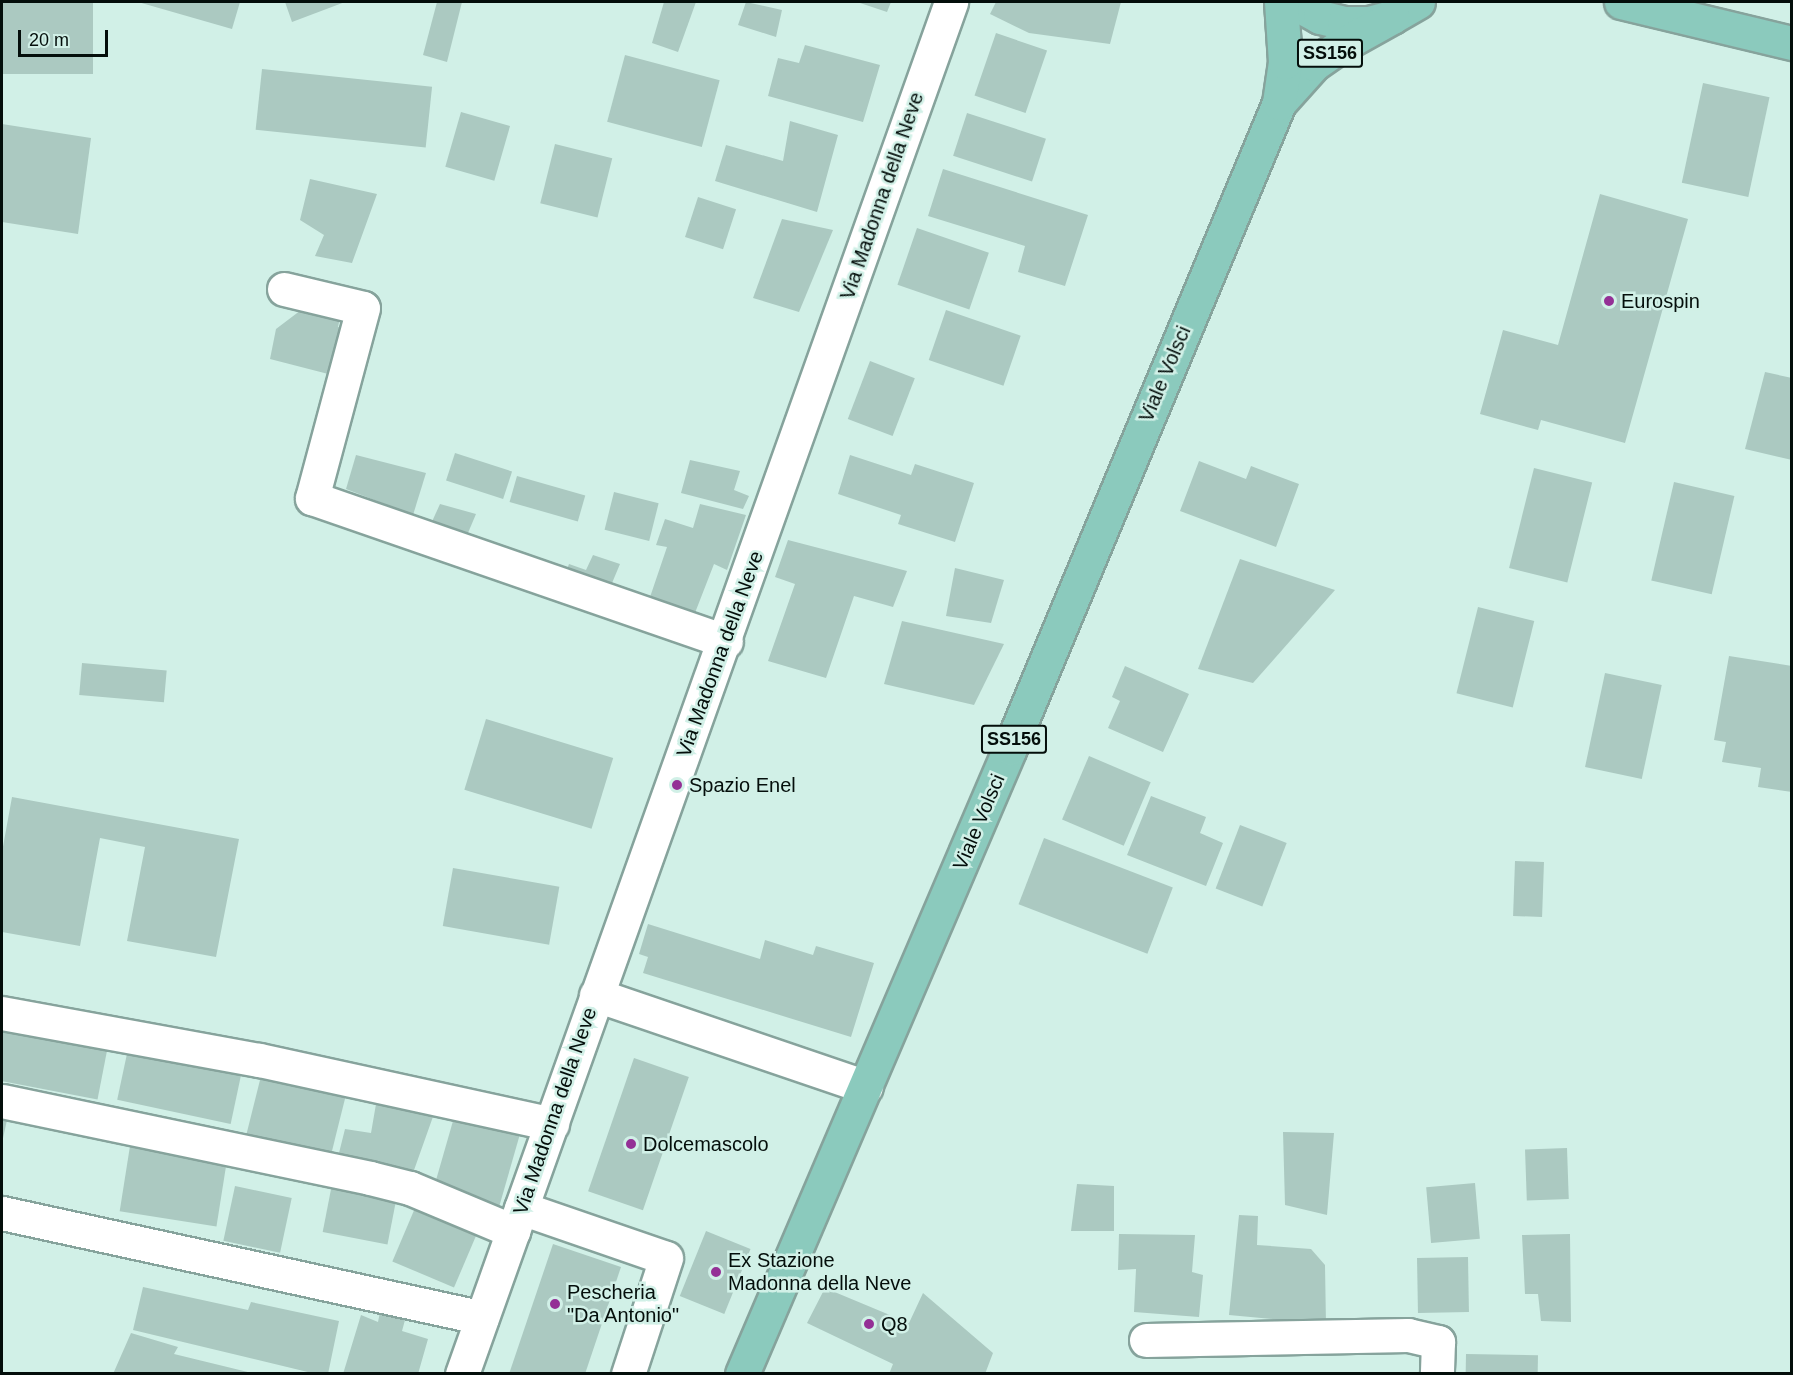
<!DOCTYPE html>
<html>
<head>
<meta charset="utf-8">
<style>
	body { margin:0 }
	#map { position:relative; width:1793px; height:1375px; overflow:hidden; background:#d1f0e7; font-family:Arial,sans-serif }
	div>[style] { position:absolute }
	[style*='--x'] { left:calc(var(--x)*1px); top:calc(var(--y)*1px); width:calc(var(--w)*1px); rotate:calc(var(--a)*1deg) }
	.building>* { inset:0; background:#abc9c1; transform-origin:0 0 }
	.roads { filter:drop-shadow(2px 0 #86a39c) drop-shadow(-2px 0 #86a39c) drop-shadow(0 2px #86a39c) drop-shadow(0 -2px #86a39c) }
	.minor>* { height:33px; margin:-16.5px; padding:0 16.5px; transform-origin:16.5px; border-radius:16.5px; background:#fff }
	.major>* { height:33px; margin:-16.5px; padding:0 16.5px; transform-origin:16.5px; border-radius:16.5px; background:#8bcabd }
	.dots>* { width:16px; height:16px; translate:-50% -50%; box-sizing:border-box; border:3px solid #d1f0e7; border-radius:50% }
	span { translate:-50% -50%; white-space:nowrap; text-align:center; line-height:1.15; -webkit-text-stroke:5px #d1f0e7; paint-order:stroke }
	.shield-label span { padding:2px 4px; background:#d1f0e7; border:2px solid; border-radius:4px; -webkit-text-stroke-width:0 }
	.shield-label { font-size:18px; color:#040e0b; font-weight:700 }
	.street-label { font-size:20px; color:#040e0b }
	.poi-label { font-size:20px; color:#040e0b }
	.left { translate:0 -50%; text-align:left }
	.frame { position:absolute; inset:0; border:3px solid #040e0b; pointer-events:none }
	.scale { position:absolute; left:18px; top:30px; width:90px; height:27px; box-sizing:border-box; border:3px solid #040e0b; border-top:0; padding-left:8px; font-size:18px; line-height:21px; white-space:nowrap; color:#040e0b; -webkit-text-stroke:4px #d1f0e7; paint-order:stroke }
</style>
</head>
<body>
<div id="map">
	<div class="building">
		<i style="left:2px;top:2px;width:91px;height:72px"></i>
		<i style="clip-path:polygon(138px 2px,240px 2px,232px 29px)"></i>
		<i style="clip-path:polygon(285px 2px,345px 2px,292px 22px)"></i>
		<i style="clip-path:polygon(437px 2px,462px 2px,447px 62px,423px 55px)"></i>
		<i style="clip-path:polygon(664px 2px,696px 2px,678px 52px,652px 43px)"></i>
		<i style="clip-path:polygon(746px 2px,782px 10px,776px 37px,738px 25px)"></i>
		<i style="clip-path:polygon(857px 2px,891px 2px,887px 12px)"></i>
		<i style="clip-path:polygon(996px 2px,1121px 2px,1110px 44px,1029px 33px,990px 14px)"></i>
		<i style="left:996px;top:33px;width:54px;height:66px;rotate:19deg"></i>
		<i style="clip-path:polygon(805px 45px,880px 65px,863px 122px,768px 96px,778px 58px,799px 63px)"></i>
		<i style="left:625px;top:55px;width:98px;height:69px;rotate:15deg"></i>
		<i style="left:262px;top:69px;width:171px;height:61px;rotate:6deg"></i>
		<i style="left:1703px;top:83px;width:68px;height:102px;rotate:12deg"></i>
		<i style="left:461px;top:112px;width:51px;height:57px;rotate:16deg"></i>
		<i style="left:967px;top:113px;width:83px;height:45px;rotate:18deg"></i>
		<i style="clip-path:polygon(790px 121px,838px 135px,817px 212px,715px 181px,726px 145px,783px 161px)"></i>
		<i style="clip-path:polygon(2px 124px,91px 138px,78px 234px,2px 222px)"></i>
		<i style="left:555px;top:144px;width:59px;height:61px;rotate:14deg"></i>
		<i style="clip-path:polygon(943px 169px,1088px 215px,1065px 286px,1018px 272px,1025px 246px,928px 216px)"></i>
		<i style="clip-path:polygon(310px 179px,377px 194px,352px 263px,315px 256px,324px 235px,300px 220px)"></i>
		<i style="clip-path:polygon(1600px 194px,1688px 219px,1625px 443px,1541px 420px,1538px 430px,1480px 414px,1503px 330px,1558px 345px)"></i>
		<i style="left:698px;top:197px;width:40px;height:42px;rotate:18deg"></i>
		<i style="clip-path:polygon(782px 219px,833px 230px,799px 312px,753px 298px)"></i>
		<i style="left:917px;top:228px;width:76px;height:60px;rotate:19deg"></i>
		<i style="clip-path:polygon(309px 304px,341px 313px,338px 327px,351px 331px,336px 376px,270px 359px,276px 329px)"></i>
		<i style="left:946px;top:310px;width:79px;height:53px;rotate:19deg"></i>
		<i style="left:870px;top:361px;width:48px;height:62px;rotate:21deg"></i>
		<i style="clip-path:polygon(1765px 372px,1792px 378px,1792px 460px,1745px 449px)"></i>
		<i style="left:455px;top:453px;width:60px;height:29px;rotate:18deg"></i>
		<i style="clip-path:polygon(356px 455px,426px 473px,413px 515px,346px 489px)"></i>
		<i style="clip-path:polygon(850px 455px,911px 475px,915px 464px,974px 483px,955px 542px,898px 524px,901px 515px,838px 494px)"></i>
		<i style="clip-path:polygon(690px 460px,740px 471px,734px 490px,749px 496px,743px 509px,681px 493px)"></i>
		<i style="clip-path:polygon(1199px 461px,1246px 479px,1251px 466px,1299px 484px,1276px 547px,1180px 511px)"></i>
		<i style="left:1534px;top:468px;width:60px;height:103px;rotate:14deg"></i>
		<i style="left:517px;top:476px;width:71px;height:27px;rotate:16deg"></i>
		<i style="left:1674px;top:482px;width:62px;height:101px;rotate:13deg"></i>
		<i style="left:614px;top:492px;width:46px;height:39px;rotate:14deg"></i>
		<i style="clip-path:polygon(440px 504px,476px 514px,465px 540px,430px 526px)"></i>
		<i style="clip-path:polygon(700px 504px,746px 515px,727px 570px,714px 564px,693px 618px,648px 603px,667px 547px,656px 545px,665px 519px,693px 528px)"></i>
		<i style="clip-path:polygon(788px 540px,907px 571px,893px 607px,854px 596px,826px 678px,768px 661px,795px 584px,775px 577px)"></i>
		<i style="clip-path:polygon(593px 555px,620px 564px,607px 595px,563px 580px,569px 564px,586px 570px)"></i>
		<i style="clip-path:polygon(1240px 559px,1335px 590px,1253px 683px,1198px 669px)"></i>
		<i style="clip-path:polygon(955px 568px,1004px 580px,991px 623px,946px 616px)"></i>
		<i style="left:1478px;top:607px;width:58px;height:89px;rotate:14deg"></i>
		<i style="clip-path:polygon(902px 621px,1004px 644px,974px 705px,884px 684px)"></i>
		<i style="clip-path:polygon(1729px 656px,1792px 666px,1792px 792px,1758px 787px,1761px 768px,1722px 762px,1726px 742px,1714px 740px)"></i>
		<i style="left:82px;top:663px;width:85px;height:32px;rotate:5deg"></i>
		<i style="clip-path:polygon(1125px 666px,1189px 694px,1163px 752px,1108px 728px,1120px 701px,1112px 697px)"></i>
		<i style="left:1605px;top:673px;width:58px;height:96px;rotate:12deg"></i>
		<i style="left:486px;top:719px;width:133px;height:74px;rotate:17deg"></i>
		<i style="left:1089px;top:756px;width:67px;height:69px;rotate:23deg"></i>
		<i style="clip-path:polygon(1151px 796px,1206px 817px,1200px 833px,1223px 843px,1206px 886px,1127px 855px)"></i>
		<i style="clip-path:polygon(12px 797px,239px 839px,216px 957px,127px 941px,145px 847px,100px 838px,80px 946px,2px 932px,2px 852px)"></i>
		<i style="left:1240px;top:825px;width:50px;height:68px;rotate:21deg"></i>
		<i style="left:1044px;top:838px;width:138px;height:71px;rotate:21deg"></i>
		<i style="left:1515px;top:861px;width:29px;height:55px;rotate:2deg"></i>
		<i style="left:453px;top:868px;width:108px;height:59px;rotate:10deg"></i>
		<i style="clip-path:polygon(648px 924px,760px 959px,765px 940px,813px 955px,816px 946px,874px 963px,851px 1037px,643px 973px,648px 957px,639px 954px)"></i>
		<i style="left:2px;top:1025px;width:108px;height:55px;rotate:11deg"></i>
		<i style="left:128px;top:1049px;width:116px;height:52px;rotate:12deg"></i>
		<i style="left:634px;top:1058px;width:58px;height:141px;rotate:19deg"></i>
		<i style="left:261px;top:1076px;width:87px;height:64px;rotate:14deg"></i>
		<i style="clip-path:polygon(376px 1104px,435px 1111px,413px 1173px,338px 1157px,345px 1129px,371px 1133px)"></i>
		<i style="left:455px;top:1114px;width:68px;height:76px;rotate:16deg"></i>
		<i style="clip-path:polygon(2px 1119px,7px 1120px,2px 1143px)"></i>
		<i style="clip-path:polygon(1283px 1132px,1334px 1133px,1327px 1215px,1285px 1205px)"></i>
		<i style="left:130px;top:1146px;width:98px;height:66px;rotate:9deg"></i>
		<i style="left:1567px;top:1148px;width:51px;height:42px;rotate:88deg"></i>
		<i style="left:333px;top:1179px;width:66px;height:54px;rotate:11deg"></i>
		<i style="left:1475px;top:1183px;width:56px;height:49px;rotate:85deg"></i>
		<i style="clip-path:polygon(1077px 1184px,1114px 1186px,1114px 1231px,1071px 1231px)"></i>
		<i style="left:235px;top:1186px;width:58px;height:56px;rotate:12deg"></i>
		<i style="left:415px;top:1208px;width:67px;height:58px;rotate:23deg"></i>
		<i style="clip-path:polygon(1239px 1215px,1258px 1216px,1257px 1245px,1311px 1249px,1325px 1265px,1326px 1324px,1229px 1315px)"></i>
		<i style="left:706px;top:1231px;width:48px;height:70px;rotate:22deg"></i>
		<i style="clip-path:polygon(1119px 1234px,1195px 1235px,1192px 1272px,1203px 1275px,1199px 1317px,1134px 1312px,1136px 1269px,1118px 1270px)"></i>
		<i style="clip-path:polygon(1570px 1234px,1571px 1322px,1541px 1321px,1538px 1294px,1525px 1294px,1522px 1235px)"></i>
		<i style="clip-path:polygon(553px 1244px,621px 1267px,585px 1374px,509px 1374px)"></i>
		<i style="left:1468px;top:1257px;width:55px;height:51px;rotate:89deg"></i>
		<i style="clip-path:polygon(143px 1287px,248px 1310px,251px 1302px,339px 1321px,328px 1374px,316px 1374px,133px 1330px)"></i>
		<i style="clip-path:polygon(825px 1288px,909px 1323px,923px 1293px,993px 1353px,985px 1374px,889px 1374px,893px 1364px,807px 1323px)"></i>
		<i style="clip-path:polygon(380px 1312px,405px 1320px,402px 1331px,428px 1339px,418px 1374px,343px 1374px,361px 1315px,378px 1322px)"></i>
		<i style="clip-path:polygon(131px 1333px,178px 1347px,174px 1354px,256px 1374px,113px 1374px)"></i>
		<i style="left:1466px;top:1354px;width:72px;height:20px;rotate:1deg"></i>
	</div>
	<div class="roads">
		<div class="minor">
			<i style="--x:284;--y:289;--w:81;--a:13.5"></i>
			<i style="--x:363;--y:308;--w:197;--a:105"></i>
			<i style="--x:312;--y:498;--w:438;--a:19.1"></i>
			<i style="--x:596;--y:995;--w:285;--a:18.8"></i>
			<i style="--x:2;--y:1013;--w:261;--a:10.4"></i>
			<i style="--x:259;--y:1060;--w:300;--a:12.3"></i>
			<i style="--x:2;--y:1101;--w:376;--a:11.8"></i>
			<i style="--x:370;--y:1178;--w:41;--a:14"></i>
			<i style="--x:410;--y:1188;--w:112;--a:22.7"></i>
			<i style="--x:521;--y:1208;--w:153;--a:19"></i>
			<i style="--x:666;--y:1258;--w:122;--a:108.1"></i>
			<i style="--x:2;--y:1213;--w:491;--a:12.3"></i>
			<i style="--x:1146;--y:1340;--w:262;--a:-1.1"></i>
			<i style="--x:1408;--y:1335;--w:31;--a:13"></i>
			<i style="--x:1438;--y:1342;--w:32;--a:92"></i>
			<i style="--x:462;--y:1374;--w:1457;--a:-70.38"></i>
		</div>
		<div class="major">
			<i style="--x:1293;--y:2;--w:31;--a:29"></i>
			<i style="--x:1320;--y:17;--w:25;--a:14"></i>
			<i style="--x:1344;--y:23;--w:25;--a:0"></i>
			<i style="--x:1369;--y:23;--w:24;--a:-15"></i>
			<i style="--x:1392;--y:17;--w:30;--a:-30"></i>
			<i style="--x:1621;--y:2;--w:176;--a:13.5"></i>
			<i style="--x:1279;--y:103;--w:52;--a:-48.1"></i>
			<i style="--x:1314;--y:64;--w:32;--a:-35"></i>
			<i style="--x:1340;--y:46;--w:60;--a:-29.1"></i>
			<i style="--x:742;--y:1374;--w:681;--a:-66.82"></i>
			<i style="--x:1010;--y:748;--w:699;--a:-67.36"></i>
			<i style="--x:1279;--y:103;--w:41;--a:-81.7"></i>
			<i style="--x:1285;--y:62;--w:60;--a:-93.8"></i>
		</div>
	</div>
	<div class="dots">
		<i style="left:1609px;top:301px;background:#943096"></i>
		<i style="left:677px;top:785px;background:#943096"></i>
		<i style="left:631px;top:1144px;background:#943096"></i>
		<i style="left:716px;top:1272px;background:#943096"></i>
		<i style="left:555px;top:1304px;background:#943096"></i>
		<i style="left:869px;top:1324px;background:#943096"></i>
	</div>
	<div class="shield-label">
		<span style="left:1330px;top:53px">SS156</span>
		<span style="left:1014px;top:739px">SS156</span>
	</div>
	<div class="street-label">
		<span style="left:882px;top:196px;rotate:-71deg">Via Madonna della Neve</span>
		<span style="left:1165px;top:374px;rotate:-67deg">Viale Volsci</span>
		<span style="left:720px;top:654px;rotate:-70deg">Via Madonna della Neve</span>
		<span style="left:979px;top:822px;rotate:-67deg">Viale Volsci</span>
		<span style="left:555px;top:1111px;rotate:-71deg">Via Madonna della Neve</span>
	</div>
	<div class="poi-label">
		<span class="left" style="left:1621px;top:301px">Eurospin</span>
		<span class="left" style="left:689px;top:785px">Spazio Enel</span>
		<span class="left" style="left:643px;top:1144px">Dolcemascolo</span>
		<span class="left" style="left:728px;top:1272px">Ex Stazione<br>Madonna della Neve</span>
		<span class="left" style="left:567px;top:1304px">Pescheria<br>"Da Antonio"</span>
		<span class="left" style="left:881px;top:1324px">Q8</span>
	</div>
	<div class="frame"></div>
	<div class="scale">20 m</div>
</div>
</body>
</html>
